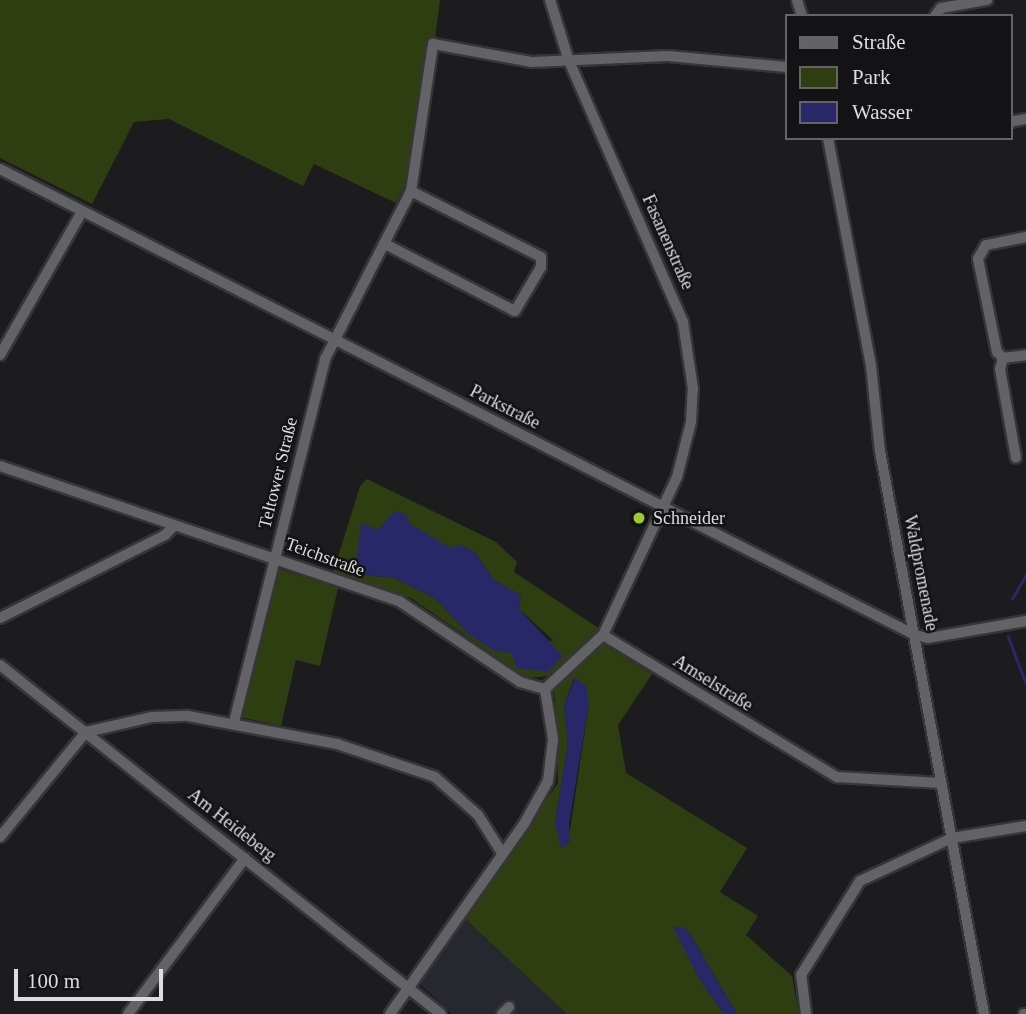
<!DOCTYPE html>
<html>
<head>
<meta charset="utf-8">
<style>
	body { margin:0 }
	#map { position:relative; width:1026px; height:1014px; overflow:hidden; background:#1c1c1f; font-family:Georgia,serif }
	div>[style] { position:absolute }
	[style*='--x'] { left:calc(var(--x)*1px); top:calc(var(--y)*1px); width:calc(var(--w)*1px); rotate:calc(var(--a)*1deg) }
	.built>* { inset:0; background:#26272f }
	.green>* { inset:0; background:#2e3e10 }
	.water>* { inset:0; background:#282869 }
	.stream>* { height:2.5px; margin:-1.25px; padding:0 1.25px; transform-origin:1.25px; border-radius:1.25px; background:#282869 }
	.roads { filter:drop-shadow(2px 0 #353638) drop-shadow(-2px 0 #353638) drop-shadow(0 2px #353638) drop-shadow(0 -2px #353638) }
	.minor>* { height:10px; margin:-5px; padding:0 5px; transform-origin:5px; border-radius:5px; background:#636367 }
	.dots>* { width:19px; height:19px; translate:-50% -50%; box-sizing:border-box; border:4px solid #131316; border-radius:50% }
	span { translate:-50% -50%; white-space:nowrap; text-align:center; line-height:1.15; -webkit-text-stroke:5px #131316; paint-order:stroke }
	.street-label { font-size:18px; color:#dddddf }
	.poi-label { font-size:18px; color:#dddddf }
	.left { translate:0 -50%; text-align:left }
	.legend { position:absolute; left:785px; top:14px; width:228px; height:126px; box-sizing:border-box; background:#131316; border:2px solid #646466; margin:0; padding:9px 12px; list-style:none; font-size:21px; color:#dddddf }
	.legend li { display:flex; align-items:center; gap:14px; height:35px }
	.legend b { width:35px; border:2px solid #646466 }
	.scale { position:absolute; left:14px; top:969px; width:149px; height:32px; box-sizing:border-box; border:4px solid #dddddf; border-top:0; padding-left:9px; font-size:21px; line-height:24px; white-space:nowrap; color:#dddddf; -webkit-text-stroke:5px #131316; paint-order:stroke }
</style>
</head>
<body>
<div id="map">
	<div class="built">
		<i style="clip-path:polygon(464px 918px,567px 1014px,452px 1014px,419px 983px)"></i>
	</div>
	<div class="green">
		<i style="clip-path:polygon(0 0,440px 0,416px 189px,405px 185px,396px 203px,314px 164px,303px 186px,169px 119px,134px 122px,92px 204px,0 158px)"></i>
		<i style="clip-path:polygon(evenodd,367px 479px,496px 542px,517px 562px,514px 572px,600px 629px,595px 639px,652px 674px,618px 725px,626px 773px,747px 848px,720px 892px,758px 916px,746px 935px,792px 976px,799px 1014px,737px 1014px,690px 934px,683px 927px,674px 927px,700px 980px,724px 1014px,567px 1014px,464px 918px,558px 783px,555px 697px,548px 676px,527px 678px,411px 598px,333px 573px,360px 486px,367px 479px,362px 524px,378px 530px,409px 524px,453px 550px,474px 551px,493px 579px,521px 596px,519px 609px,553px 640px,511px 653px,470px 635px,435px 598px,394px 578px,355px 574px,362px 524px,367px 479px,574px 678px,589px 703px,570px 830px,558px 833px,555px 823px,568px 744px,564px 706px,574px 678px)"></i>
		<i style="clip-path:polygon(279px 569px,338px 588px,320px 666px,296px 660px,281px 726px,240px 717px)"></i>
	</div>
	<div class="water">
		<i style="clip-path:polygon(394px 511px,406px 514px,410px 524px,453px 549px,458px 544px,474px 551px,493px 579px,521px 596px,519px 609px,563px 656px,548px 672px,517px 668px,511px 653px,495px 651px,470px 635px,435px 598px,394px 578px,355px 574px,361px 523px,378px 530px)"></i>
		<i style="clip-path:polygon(575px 678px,586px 686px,589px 703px,569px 823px,570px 843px,561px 848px,555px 823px,568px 744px,564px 706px)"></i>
		<i style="clip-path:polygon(673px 927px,683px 927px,690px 934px,737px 1014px,724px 1014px,700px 980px)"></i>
	</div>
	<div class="stream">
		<i style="--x:1012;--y:599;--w:28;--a:-60"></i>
		<i style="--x:1008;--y:636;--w:50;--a:69"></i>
	</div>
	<div class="roads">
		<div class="minor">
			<i style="--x:797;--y:0;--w:17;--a:73"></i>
			<i style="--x:935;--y:16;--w:10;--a:-53"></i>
			<i style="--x:941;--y:8;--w:47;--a:-9.9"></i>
			<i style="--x:1010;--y:122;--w:16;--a:-11"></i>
			<i style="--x:828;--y:138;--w:232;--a:79.3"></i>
			<i style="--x:871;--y:366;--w:85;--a:84"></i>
			<i style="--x:880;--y:451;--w:573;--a:79.53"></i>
			<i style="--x:0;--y:169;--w:1027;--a:26.99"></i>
			<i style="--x:915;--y:635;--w:13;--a:13"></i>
			<i style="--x:928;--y:638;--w:99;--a:-9.8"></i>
			<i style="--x:1026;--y:237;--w:41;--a:168.7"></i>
			<i style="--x:986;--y:245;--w:16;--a:120"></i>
			<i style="--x:978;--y:259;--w:95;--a:78.5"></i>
			<i style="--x:997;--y:352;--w:8;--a:45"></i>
			<i style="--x:1003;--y:358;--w:23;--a:-7"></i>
			<i style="--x:385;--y:244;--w:146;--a:27.3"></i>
			<i style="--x:515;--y:311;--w:51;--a:-59.4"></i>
			<i style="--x:541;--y:267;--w:10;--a:-90"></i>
			<i style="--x:541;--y:257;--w:146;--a:-153.1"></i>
			<i style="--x:0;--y:355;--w:165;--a:-60.2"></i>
			<i style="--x:1003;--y:358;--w:11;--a:105"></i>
			<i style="--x:1000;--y:369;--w:90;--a:79.8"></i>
			<i style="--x:0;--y:466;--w:421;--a:18.7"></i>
			<i style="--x:399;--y:601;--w:146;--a:33.8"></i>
			<i style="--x:520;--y:682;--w:26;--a:16"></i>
			<i style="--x:0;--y:618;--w:185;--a:-26.7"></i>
			<i style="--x:165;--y:535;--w:13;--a:-45"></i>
			<i style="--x:603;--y:635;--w:274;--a:31.3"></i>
			<i style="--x:837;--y:777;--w:104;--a:3.3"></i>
			<i style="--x:0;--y:665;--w:562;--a:38.36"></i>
			<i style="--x:545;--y:689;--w:79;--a:-43"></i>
			<i style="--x:603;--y:635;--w:174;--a:-64.9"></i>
			<i style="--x:677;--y:477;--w:57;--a:-75.7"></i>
			<i style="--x:691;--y:422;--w:33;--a:-87"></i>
			<i style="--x:693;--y:389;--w:68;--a:-98.5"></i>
			<i style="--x:683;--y:322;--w:285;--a:-113.6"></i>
			<i style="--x:569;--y:61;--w:64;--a:-107.3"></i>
			<i style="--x:234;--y:722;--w:374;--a:-75.9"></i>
			<i style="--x:325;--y:359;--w:189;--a:-62.9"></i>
			<i style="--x:411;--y:191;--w:149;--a:-81.5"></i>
			<i style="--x:433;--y:44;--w:101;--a:10.3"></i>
			<i style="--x:532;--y:62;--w:136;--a:-2.5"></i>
			<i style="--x:668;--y:56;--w:119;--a:5.3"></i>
			<i style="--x:86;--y:732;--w:68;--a:-12.8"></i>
			<i style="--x:152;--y:717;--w:36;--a:-2"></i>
			<i style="--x:188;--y:716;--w:152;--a:10.6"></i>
			<i style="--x:337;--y:744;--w:103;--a:18.6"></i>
			<i style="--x:435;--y:777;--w:57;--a:41.5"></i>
			<i style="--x:478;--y:815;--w:45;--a:57.7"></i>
			<i style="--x:0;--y:837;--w:136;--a:-50.7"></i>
			<i style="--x:128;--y:1014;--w:195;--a:-53.1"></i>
			<i style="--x:390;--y:1014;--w:232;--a:-54.8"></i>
			<i style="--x:524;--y:824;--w:49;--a:-60.8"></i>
			<i style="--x:548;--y:781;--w:42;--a:-83.2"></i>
			<i style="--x:553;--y:739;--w:51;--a:-99.1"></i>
			<i style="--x:502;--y:1014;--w:10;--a:-45"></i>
			<i style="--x:806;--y:1014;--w:39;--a:-97"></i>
			<i style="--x:801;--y:975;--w:111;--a:-57.9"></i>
			<i style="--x:860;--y:881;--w:102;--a:-25.1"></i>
			<i style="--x:952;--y:838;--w:75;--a:-9.2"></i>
			<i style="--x:1024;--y:1014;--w:2;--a:0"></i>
		</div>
	</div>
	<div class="dots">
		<i style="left:639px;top:518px;background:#9acb34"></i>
	</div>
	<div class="street-label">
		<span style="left:668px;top:242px;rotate:66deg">Fasanenstraße</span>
		<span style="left:505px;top:407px;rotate:27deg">Parkstraße</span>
		<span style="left:278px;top:473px;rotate:-76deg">Teltower Straße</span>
		<span style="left:325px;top:557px;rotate:20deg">Teichstraße</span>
		<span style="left:921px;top:573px;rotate:79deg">Waldpromenade</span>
		<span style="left:713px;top:683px;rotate:32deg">Amselstraße</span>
		<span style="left:232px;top:825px;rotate:38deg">Am Heideberg</span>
	</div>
	<div class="poi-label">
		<span class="left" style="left:653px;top:518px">Schneider</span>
	</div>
	<ul class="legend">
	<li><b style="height:9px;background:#636367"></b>Straße</li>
	<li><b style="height:19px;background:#2e3e10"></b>Park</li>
	<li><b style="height:19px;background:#282869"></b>Wasser</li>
	</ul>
	<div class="scale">100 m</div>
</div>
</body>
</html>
